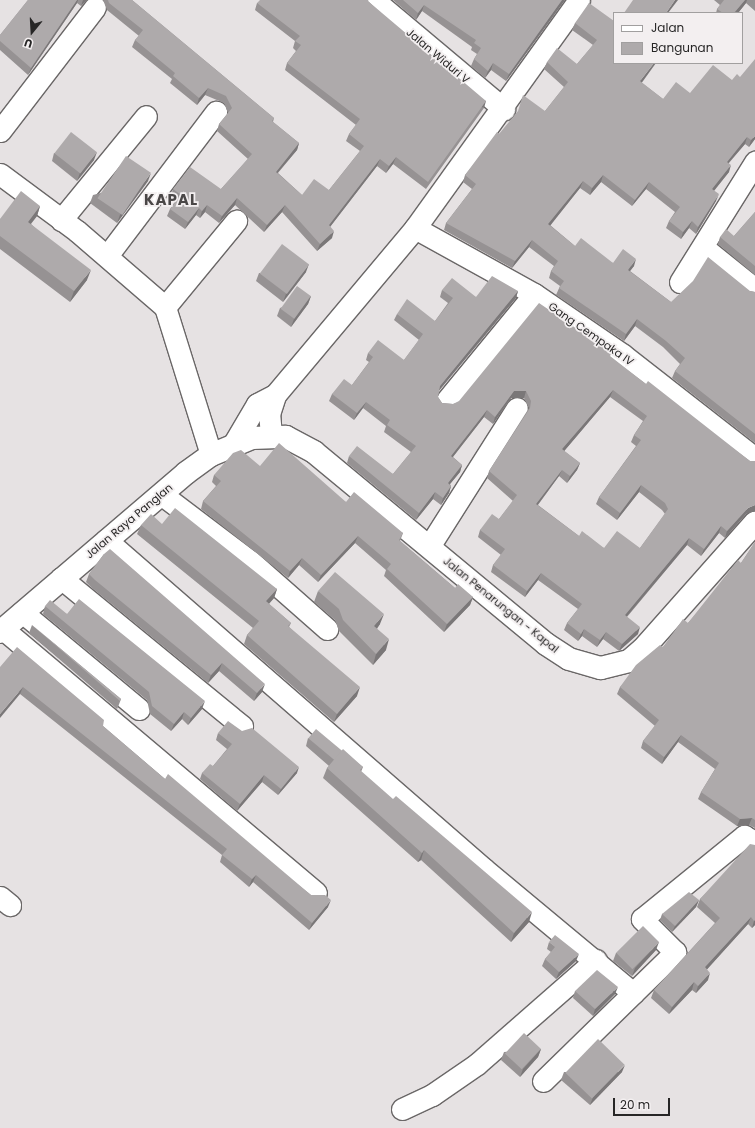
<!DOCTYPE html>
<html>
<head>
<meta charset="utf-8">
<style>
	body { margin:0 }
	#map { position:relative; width:755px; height:1128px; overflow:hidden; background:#e6e2e3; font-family:Poppins,sans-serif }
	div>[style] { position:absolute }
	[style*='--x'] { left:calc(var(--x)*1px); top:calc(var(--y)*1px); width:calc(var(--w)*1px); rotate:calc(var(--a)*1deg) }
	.roads { filter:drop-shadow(1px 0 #6a6767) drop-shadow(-1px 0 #6a6767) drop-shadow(0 1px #6a6767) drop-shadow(0 -1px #6a6767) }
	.street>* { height:21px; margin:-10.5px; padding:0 10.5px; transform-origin:10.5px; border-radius:10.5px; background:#fff }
	.secondary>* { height:22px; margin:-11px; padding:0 11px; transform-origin:11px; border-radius:11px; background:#fff }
	.wall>* { inset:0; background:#969293 }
	.shaded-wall>* { inset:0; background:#7a7778; transform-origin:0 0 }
	.building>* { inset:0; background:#aeaaab; transform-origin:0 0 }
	span { translate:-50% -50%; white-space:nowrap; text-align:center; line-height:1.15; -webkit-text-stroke:3.5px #f3eff0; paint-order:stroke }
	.street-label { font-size:11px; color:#272626 }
	.district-label { font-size:15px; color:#4a4747; font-weight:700; letter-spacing:1px }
	.legend { position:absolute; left:613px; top:12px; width:130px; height:52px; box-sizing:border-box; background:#f3eff0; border:1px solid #a19f9f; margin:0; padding:5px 7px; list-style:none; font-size:12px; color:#272626 }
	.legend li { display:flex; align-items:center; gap:8px; height:20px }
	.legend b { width:20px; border:1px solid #a19f9f }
	.north { position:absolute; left:12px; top:12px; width:40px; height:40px; -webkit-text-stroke:3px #f3eff0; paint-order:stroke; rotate:198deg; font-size:11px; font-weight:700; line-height:16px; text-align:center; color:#272626 }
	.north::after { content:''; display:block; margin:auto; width:14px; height:18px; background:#272626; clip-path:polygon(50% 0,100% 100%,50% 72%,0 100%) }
	.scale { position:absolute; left:613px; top:1098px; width:57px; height:18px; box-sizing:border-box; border:2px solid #272626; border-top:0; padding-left:5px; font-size:12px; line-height:14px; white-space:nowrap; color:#272626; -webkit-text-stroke:3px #f3eff0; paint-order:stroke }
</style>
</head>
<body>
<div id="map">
	<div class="roads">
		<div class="street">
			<i style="--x:374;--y:0;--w:170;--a:40"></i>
			<i style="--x:0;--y:131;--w:156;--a:-52.5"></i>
			<i style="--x:0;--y:174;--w:96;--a:36.5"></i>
			<i style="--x:77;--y:231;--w:116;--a:40.8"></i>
			<i style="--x:165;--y:307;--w:155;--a:72.7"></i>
			<i style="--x:61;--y:220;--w:134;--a:-50.7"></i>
			<i style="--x:415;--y:228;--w:136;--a:29"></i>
			<i style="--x:534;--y:294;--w:108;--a:34.4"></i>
			<i style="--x:623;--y:355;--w:167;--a:38"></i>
			<i style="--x:704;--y:248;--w:65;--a:38.8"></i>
			<i style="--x:107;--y:256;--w:181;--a:-52.9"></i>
			<i style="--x:680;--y:282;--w:142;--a:-58"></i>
			<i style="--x:165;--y:307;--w:112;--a:-50.5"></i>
			<i style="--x:447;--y:400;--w:137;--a:-50.6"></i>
			<i style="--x:271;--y:435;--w:21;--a:-95"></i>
			<i style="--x:269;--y:414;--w:20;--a:-72"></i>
			<i style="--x:275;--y:395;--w:218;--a:-50"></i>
			<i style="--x:415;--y:228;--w:281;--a:-54.3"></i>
			<i style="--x:234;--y:443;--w:45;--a:-59.5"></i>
			<i style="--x:257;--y:404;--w:20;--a:-27"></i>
			<i style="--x:161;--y:494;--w:111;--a:37"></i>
			<i style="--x:250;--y:561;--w:103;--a:41.4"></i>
			<i style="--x:106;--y:540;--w:501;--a:41.04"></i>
			<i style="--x:484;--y:869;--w:194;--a:39.8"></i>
			<i style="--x:430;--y:545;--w:162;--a:-57.6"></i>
			<i style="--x:61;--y:578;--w:234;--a:39.3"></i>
			<i style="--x:22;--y:612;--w:152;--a:39.7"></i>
			<i style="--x:3;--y:629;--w:409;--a:40.1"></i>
			<i style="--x:0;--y:897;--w:13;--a:39"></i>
			<i style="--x:543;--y:1081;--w:185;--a:-44.3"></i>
			<i style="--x:675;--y:952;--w:47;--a:-135"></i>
			<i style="--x:642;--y:919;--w:132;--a:-39.1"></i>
			<i style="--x:744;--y:836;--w:13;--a:29"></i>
			<i style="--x:402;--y:1109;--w:33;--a:-25"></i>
			<i style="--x:432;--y:1095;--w:55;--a:-34.6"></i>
			<i style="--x:477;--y:1064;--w:158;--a:-41.2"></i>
		</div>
		<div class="secondary">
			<i style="--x:0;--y:632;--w:245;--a:-40.5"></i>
			<i style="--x:186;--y:473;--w:31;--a:-36"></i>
			<i style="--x:211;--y:455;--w:44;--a:-22.5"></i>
			<i style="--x:252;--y:438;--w:34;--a:-2"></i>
			<i style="--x:286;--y:437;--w:32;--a:28"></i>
			<i style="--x:314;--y:452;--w:301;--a:39.6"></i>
			<i style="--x:546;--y:644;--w:27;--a:33"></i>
			<i style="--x:569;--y:659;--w:33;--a:16"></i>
			<i style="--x:601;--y:668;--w:29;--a:-14"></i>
			<i style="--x:629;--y:661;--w:18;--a:-41"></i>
			<i style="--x:643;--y:649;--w:169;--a:-48.4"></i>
		</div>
	</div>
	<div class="wall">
		<i style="clip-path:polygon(28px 0,87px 0,81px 6px,77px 3px,28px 75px,0 50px,0 35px)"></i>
		<i style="clip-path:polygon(103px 0,132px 0,274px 118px,273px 122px,299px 143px,297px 150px,278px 173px,302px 195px,329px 190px,360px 151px,346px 141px,349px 134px,356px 125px,285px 70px,287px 63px,296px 51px,293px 48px,295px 41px,255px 10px,257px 3px,369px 2px,484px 108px,426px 189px,393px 164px,386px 173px,377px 166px,330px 227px,332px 238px,317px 251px,282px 212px,264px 232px,235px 205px,219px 223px,205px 212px,200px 218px,196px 215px,185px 229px,167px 216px,170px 209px,176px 200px,171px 196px,173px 189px,221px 189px,248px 159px,217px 131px,219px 124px,228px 113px,224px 103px,205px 95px,197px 105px,170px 83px,172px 79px,132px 47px,135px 40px,139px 36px,107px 10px)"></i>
		<i style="clip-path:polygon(393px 0,565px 0,506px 81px,491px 70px,485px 78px,471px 66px,474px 59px,477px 54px,471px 50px,472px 47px,422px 11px,416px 20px)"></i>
		<i style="clip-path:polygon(714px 0,755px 0,755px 11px,746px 3px,738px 13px,716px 13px,717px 9px,720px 5px)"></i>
		<i style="clip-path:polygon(614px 21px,642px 83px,663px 99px,690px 93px,755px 139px,749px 147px,745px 144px,729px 163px,729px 172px,714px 190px,716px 201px,696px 234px,689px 228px,681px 239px,666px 228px,669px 221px,675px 212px,646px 189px,632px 206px,601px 182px,590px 195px,580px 188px,550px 225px,575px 246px,613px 263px,634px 266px,630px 271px,671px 302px,750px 291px,755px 292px,755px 443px,672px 378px,675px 371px,680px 364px,663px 347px,635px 326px,624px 341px,556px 295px,560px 286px,549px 278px,551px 271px,554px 266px,529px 247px,512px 268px,444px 230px,446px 223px,472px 189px,463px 182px,465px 175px,499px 134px,545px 111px,564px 87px,544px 69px,547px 62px,577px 64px,593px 45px,572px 30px,575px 23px)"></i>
		<i style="clip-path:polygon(54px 153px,94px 160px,77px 181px,52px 161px)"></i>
		<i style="clip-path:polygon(148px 181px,117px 223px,90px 203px,93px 195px)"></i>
		<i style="clip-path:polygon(40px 206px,37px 216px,31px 224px,87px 280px,70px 302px,0 249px,0 219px)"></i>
		<i style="clip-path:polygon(755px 212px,755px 275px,718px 244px,720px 237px,734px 236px)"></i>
		<i style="clip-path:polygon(306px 272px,283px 302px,256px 281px,259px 273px)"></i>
		<i style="clip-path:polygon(evenodd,442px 290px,476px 297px,518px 291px,516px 298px,439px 390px,438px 397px,442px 403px,453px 404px,610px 357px,646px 384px,750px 461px,746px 514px,725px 538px,719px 533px,701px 556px,687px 545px,627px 617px,638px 634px,619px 651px,603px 639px,597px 647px,582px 636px,578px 641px,564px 630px,567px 623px,578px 609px,538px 580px,525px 597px,491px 572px,493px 565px,501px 555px,478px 537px,480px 530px,499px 519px,513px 501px,487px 478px,489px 471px,529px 408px,524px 398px,511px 398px,493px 424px,484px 417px,453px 457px,462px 465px,460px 472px,450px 484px,451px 486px,449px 493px,441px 505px,433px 499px,416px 520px,347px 463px,349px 456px,393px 474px,411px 452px,384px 432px,386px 426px,363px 408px,354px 420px,329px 401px,332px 394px,352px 385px,369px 362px,366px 360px,368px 353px,404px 360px,419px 340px,394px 320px,397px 314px,435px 321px,448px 303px,440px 297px,442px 290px,610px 397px,643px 421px,634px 435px,631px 442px,636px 446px,599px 497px,596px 504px,617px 520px,639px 492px,662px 510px,665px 514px,640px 548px,604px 548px,579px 536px,538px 505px,559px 476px,567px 483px,577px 470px,580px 463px,564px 451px,610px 397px)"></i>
		<i style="clip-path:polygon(311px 296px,308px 304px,291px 327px,277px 316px,280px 308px)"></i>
		<i style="clip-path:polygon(260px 466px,346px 502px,403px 533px,400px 541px,455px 588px,473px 597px,470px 605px,444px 632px,384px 576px,386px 570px,355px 543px,318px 582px,299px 565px,288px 578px,201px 509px,203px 501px,216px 486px,212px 482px,214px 475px)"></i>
		<i style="clip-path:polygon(162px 524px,277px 589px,274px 598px,269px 604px,291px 623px,289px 627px,357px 696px,334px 722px,244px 644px,247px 635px,253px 628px,137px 534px,141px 525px)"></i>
		<i style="clip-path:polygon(755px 542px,755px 828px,749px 825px,737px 826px,698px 799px,701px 792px,715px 769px,678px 742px,662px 764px,641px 748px,643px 741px,655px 726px,617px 694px,620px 687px,663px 647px,688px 623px,741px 563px)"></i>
		<i style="clip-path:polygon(104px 554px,262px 692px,254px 701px,219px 671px,208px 683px,92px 588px,86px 582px,89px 574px)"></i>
		<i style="clip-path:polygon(318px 591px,380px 624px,377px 629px,386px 650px,373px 665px,339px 631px,335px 620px,314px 602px)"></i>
		<i style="clip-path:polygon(45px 606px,67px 614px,202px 709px,188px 725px,182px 719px,171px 731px,150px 714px,147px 700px,43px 614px)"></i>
		<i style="clip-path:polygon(32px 625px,121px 699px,118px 707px,117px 709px,29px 633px)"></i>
		<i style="clip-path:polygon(0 667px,103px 726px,165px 779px,311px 895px,328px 907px,309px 930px,253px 882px,249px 887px,220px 862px,222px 855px,20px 694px)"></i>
		<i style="clip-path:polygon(218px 733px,297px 773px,278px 795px,262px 782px,237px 811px,200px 779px,202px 773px,213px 766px,227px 749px,216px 740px)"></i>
		<i style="clip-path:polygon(308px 738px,342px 751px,363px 767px,361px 772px,529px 922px,511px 942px,421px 860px,418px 862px,323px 778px,327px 768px,329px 766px,306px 746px)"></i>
		<i style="clip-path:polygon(755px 845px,755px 925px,752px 928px,748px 924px,707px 969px,708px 980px,696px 993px,692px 990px,669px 1014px,651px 998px,654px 990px,715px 923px,697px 907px,700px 899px)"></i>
		<i style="clip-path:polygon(699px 900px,696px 907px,672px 932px,660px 920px,662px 914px)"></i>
		<i style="clip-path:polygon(549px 942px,576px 961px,556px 979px,542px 966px,545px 959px,551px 952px,547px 949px)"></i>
		<i style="clip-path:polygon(656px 950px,632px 976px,613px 961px,616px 953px)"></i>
		<i style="clip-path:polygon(575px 991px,615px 994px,593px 1016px,573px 998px)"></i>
		<i style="clip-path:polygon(541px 1049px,538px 1057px,520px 1077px,501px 1060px,504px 1052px)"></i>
		<i style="clip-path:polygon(564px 1072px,622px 1072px,590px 1105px,561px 1080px)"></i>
	</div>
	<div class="shaded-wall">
		<i style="clip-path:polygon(77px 0,78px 0,77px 3px,28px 75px,31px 68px)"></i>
		<i style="clip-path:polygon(83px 0,87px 0,81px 6px)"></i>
		<i style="clip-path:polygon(562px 0,565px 0,506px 81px,509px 74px)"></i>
		<i style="clip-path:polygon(675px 0,678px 0,668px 13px,666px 13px)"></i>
		<i style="clip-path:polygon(745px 0,747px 0,746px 3px,738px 13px,734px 13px)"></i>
		<i style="clip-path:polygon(424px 5px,422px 11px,416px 20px,418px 13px)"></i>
		<i style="clip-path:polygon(493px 63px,491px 70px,485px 78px,488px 71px)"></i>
		<i style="clip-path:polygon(654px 63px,656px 63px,638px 88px,640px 81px)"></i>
		<i style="clip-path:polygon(208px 88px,205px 95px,197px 105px,199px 98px)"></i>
		<i style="left:486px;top:101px;width:7px;height:100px;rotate:106deg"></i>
		<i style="clip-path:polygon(755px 136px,755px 139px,749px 147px,751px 140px)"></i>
		<i style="clip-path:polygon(747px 137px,745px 144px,724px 168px,727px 162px)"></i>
		<i style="clip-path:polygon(299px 143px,297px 150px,273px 178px,276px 172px)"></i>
		<i style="clip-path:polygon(97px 152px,94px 160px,77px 181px,80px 173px)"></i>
		<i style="clip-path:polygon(396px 157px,393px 164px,386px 173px,389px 166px)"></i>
		<i style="clip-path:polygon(380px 159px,377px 166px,326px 232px,329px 225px)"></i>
		<i style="clip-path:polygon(731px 165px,729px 172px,710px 196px,712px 189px)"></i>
		<i style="clip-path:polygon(151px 173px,148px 181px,117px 223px,120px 215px)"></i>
		<i style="clip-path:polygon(603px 175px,601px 182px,590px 195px,592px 188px)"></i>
		<i style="clip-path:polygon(583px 181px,580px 188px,546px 231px,548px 224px)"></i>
		<i style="clip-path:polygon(649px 182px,646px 189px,632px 206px,635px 200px)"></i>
		<i style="clip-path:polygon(719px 194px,716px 201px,696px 234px,698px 227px)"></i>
		<i style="clip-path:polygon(237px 198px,235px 205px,219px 223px,222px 216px)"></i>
		<i style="clip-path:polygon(207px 205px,205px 212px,200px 218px,202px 211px)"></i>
		<i style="clip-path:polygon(285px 205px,282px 212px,264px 232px,267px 225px)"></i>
		<i style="clip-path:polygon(40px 206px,37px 216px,24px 232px,28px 222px)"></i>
		<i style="clip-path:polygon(199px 208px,196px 215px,185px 229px,188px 222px)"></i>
		<i style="clip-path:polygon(692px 221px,689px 228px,681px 239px,683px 232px)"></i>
		<i style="clip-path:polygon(334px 231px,332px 238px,317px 251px,320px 244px)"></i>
		<i style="clip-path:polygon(532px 240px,529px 247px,512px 268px,515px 261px)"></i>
		<i style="clip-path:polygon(636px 259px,634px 266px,626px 276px,628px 270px)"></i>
		<i style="clip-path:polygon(309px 264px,306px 272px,283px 302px,286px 294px)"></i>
		<i style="clip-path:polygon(91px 270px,87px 280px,70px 302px,74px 291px)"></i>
		<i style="clip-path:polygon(518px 291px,516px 298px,438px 392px,440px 386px)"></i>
		<i style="clip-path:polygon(311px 296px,308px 304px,291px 327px,294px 319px)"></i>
		<i style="clip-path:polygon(637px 319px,635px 326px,624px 341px,626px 334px)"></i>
		<i style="clip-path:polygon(613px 390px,610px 397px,560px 456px,562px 449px)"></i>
		<i style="clip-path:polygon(514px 391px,526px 391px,524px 398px,511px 398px,493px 424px,495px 417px)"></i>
		<i style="clip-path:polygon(366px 402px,363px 408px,354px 420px,357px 413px)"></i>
		<i style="clip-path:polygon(487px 410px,484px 417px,448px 463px,451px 456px)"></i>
		<i style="clip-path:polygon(580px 463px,577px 470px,567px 483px,570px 476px)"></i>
		<i style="clip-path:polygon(462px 465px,460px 472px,445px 490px,448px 483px)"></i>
		<i style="clip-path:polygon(562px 470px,559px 476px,533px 511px,536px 504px)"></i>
		<i style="clip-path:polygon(641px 485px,639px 492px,617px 520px,620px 513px)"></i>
		<i style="clip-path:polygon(451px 486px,449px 493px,441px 505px,443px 498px)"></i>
		<i style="clip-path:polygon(435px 492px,433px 499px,416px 520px,419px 513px)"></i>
		<i style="clip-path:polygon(755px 505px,755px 511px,746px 514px,725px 538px,727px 531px,748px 508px)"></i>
		<i style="clip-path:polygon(721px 526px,719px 533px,701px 556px,704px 549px)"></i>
		<i style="clip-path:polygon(358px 536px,355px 543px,318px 582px,321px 575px)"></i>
		<i style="clip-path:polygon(689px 538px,687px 545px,622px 622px,625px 615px)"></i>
		<i style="clip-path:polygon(302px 558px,299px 565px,288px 578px,290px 571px)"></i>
		<i style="clip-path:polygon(541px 573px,538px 580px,525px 597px,527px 591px)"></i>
		<i style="clip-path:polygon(277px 589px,274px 598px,263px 610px,266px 601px)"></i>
		<i style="clip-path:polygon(473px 597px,470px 605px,444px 632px,447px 624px)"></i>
		<i style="clip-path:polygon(384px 614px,380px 624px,370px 637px,374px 626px)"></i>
		<i style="clip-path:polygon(640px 627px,638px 634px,619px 651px,622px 644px)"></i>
		<i style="clip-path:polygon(584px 629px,582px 636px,578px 641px,581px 634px)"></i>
		<i style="clip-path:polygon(606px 632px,603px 639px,597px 647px,600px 640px)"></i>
		<i style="clip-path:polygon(389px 639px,386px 650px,373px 665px,376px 654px)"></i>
		<i style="clip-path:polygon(222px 663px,219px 671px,208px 683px,211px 675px)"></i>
		<i style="clip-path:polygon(265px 684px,262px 692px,254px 701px,257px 693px)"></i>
		<i style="clip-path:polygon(23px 687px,20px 694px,0 718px,0 714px)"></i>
		<i style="clip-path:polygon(360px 687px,357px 696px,334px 722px,337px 714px)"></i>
		<i style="clip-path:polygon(205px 701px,202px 709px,188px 725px,191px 718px)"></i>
		<i style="clip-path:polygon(184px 712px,182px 719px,171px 731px,174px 724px)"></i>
		<i style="clip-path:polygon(681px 735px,678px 742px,662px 764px,664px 757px)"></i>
		<i style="clip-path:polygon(299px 767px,297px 773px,278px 795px,281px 789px)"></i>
		<i style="clip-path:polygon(264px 775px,262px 782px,237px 811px,240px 804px)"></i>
		<i style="clip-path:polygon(752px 818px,749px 825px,737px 826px,740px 819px)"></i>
		<i style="clip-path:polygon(424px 850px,421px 860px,418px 862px,422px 853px)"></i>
		<i style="clip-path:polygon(256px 875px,253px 882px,249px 887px,252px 879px)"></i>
		<i style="clip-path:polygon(331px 900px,328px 907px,309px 930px,312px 923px)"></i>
		<i style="clip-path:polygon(699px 900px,696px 907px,672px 932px,675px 926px)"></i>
		<i style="clip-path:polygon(532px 912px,529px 922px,511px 942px,514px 933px)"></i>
		<i style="clip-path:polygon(751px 917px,748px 924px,702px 975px,705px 967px)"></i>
		<i style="clip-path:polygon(755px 920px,755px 925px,752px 928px,754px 921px)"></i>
		<i style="clip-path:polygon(659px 942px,656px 950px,632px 976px,635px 968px)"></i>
		<i style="clip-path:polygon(579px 954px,576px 961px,556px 979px,559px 972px)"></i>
		<i style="clip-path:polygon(710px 973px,708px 980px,696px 993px,698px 986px)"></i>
		<i style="clip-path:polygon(694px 982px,692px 990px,669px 1014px,672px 1007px)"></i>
		<i style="clip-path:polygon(618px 987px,615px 994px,593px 1016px,595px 1009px)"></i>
		<i style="clip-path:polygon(541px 1049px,538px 1057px,520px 1077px,523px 1069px)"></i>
		<i style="clip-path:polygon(625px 1065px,622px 1072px,590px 1105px,593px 1097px)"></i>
	</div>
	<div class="building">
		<i style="clip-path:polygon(28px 0,77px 0,31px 68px,0 41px,0 35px)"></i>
		<i style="clip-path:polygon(108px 0,132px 0,274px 118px,272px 121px,299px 143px,276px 172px,302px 195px,314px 179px,329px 190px,364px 146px,349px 134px,360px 119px,287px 63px,301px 45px,295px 41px,300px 36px,257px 3px,260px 0,368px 0,369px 2px,486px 101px,428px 182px,396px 157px,389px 166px,380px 159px,329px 225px,334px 231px,320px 244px,285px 205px,267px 225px,237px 198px,222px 216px,207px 205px,202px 211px,199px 208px,188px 222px,170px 209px,181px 195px,173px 189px,190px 167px,221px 189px,252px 154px,219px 124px,232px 108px,226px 96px,208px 88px,199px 98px,173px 76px,175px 73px,135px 40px,143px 30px,109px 3px)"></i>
		<i style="clip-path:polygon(403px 0,562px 0,509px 74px,493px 63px,488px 71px,474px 59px,481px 48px,474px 43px,476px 40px,424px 5px,418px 13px)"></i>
		<i style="clip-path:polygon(633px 0,675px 0,666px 13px,624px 13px)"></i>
		<i style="clip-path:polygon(724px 0,745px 0,734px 13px,723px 13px,717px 9px)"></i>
		<i style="clip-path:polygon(589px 3px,614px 21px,614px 63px,654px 63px,640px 81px,663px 99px,676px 82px,690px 93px,713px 65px,732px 80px,737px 74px,740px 77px,755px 59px,755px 136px,751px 140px,747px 137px,727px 162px,731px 165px,712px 189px,719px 194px,698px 227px,692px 221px,683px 232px,669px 221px,680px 207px,649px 182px,635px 200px,603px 175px,592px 188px,583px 181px,548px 224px,575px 246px,581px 238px,613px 263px,623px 249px,636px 259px,628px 270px,671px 302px,693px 281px,708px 257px,750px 291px,755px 292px,755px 434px,675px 371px,685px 358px,666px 341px,637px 319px,626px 334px,559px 288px,564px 281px,551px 271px,558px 261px,532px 240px,515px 261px,446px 223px,476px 184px,465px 175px,497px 132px,499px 134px,518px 111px,523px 95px,545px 111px,568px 82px,547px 62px,557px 48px,577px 64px,597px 40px,575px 23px)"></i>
		<i style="left:71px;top:132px;width:33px;height:27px;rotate:38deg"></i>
		<i style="left:126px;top:156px;width:30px;height:51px;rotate:34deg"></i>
		<i style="clip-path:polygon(21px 191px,40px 206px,28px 222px,91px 270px,74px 291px,0 236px,0 219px)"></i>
		<i style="clip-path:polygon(755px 212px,755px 266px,720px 237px,726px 229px,734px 236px)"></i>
		<i style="left:282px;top:244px;width:34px;height:37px;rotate:37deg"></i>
		<i style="clip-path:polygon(evenodd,492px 276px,518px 291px,440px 386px,438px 397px,442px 403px,453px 404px,459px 401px,539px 303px,612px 353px,610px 356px,646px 384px,648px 381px,750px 461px,755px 461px,755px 505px,748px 508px,727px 531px,721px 526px,704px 549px,689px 538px,625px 615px,640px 627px,622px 644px,606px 632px,600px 640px,584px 629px,581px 634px,567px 623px,582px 604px,541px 573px,527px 591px,493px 565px,505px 549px,480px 530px,492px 514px,499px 519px,517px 495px,489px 471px,530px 408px,531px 401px,526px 391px,514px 391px,495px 417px,487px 410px,451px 456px,462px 465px,448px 483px,451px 486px,443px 498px,435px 492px,419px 513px,349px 456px,357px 446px,393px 474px,416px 446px,387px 425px,390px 420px,366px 402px,357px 413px,332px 394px,344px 379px,352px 385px,373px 357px,368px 353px,378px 340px,404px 360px,423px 334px,397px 314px,407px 299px,435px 321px,453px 298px,442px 290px,452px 278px,476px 297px,492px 276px,613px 390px,647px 416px,634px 435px,641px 440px,599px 497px,620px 513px,641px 485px,665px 503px,668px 509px,640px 548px,617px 531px,604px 548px,582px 531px,579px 536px,536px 504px,562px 470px,570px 476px,580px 463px,562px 449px,613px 390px)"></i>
		<i style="left:297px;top:286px;width:17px;height:28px;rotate:36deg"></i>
		<i style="clip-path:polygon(279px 443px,346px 502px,354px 492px,403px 533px,399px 540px,455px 588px,458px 584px,473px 597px,447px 624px,387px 569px,391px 564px,358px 536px,321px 575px,302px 558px,290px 571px,203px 501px,221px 481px,214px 475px,233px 453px,241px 450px,260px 466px)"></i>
		<i style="clip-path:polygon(175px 508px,277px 589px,266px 601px,291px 623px,288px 626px,360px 687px,337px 714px,247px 635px,259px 621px,141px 525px,151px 514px,162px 524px)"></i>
		<i style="clip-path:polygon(755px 542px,755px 820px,752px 818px,740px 819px,701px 792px,719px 763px,681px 735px,664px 757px,643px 741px,659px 720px,620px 687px,636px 665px,660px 645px,663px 647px,683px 619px,688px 623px,738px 560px,741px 563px)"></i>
		<i style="clip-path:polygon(110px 549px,265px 684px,257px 693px,222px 663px,211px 675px,95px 580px,89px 574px,104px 554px)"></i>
		<i style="clip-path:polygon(335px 572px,384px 614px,374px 626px,389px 639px,376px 654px,343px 620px,339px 609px,318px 591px)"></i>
		<i style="clip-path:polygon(79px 599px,205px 701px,191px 718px,184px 712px,174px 724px,152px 706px,149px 692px,45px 606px,50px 600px,67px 614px)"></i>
		<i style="clip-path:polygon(32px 625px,121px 699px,120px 701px)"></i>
		<i style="clip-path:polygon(17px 647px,104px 720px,103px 726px,165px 779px,168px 774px,311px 895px,325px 895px,331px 900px,312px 923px,256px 875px,252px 879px,222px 855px,227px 849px,23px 687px,0 714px,0 667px)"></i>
		<i style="clip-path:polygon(228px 721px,242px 731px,252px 728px,299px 767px,281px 789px,264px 775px,240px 804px,202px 773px,210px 764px,213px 766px,232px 744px,218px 733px)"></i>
		<i style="left:316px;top:729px;width:34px;height:12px;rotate:40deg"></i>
		<i style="clip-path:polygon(343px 749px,363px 767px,360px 770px,393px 799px,396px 796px,532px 912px,514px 933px,424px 850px,422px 853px,327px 768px)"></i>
		<i style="clip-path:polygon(750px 844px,755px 845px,755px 920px,754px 921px,751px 917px,705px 967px,710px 973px,698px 986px,694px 982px,672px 1007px,654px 990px,720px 918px,700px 899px)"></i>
		<i style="clip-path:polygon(689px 892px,699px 900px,675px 926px,662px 914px)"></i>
		<i style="left:643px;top:926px;width:23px;height:38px;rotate:45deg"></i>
		<i style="clip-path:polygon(555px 935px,579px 954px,559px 972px,545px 959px,555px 947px,549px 942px)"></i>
		<i style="clip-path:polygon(597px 970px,618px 987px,595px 1009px,575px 991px)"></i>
		<i style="left:524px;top:1033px;width:23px;height:28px;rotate:43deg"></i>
		<i style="left:598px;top:1039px;width:37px;height:47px;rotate:44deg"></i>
	</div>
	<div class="street-label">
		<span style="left:438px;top:56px;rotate:40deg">Jalan Widuri V</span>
		<span style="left:591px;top:334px;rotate:35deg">Gang Cempaka IV</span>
		<span style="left:129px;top:521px;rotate:-40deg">Jalan Raya Panglan</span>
		<span style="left:501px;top:605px;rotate:39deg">Jalan Penarungan - Kapal</span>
	</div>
	<div class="district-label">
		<span style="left:171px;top:200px">KAPAL</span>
	</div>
	<ul class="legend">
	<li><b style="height:5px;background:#fff"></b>Jalan</li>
	<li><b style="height:11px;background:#aeaaab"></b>Bangunan</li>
	</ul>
	<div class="north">U</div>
	<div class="scale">20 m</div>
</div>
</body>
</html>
